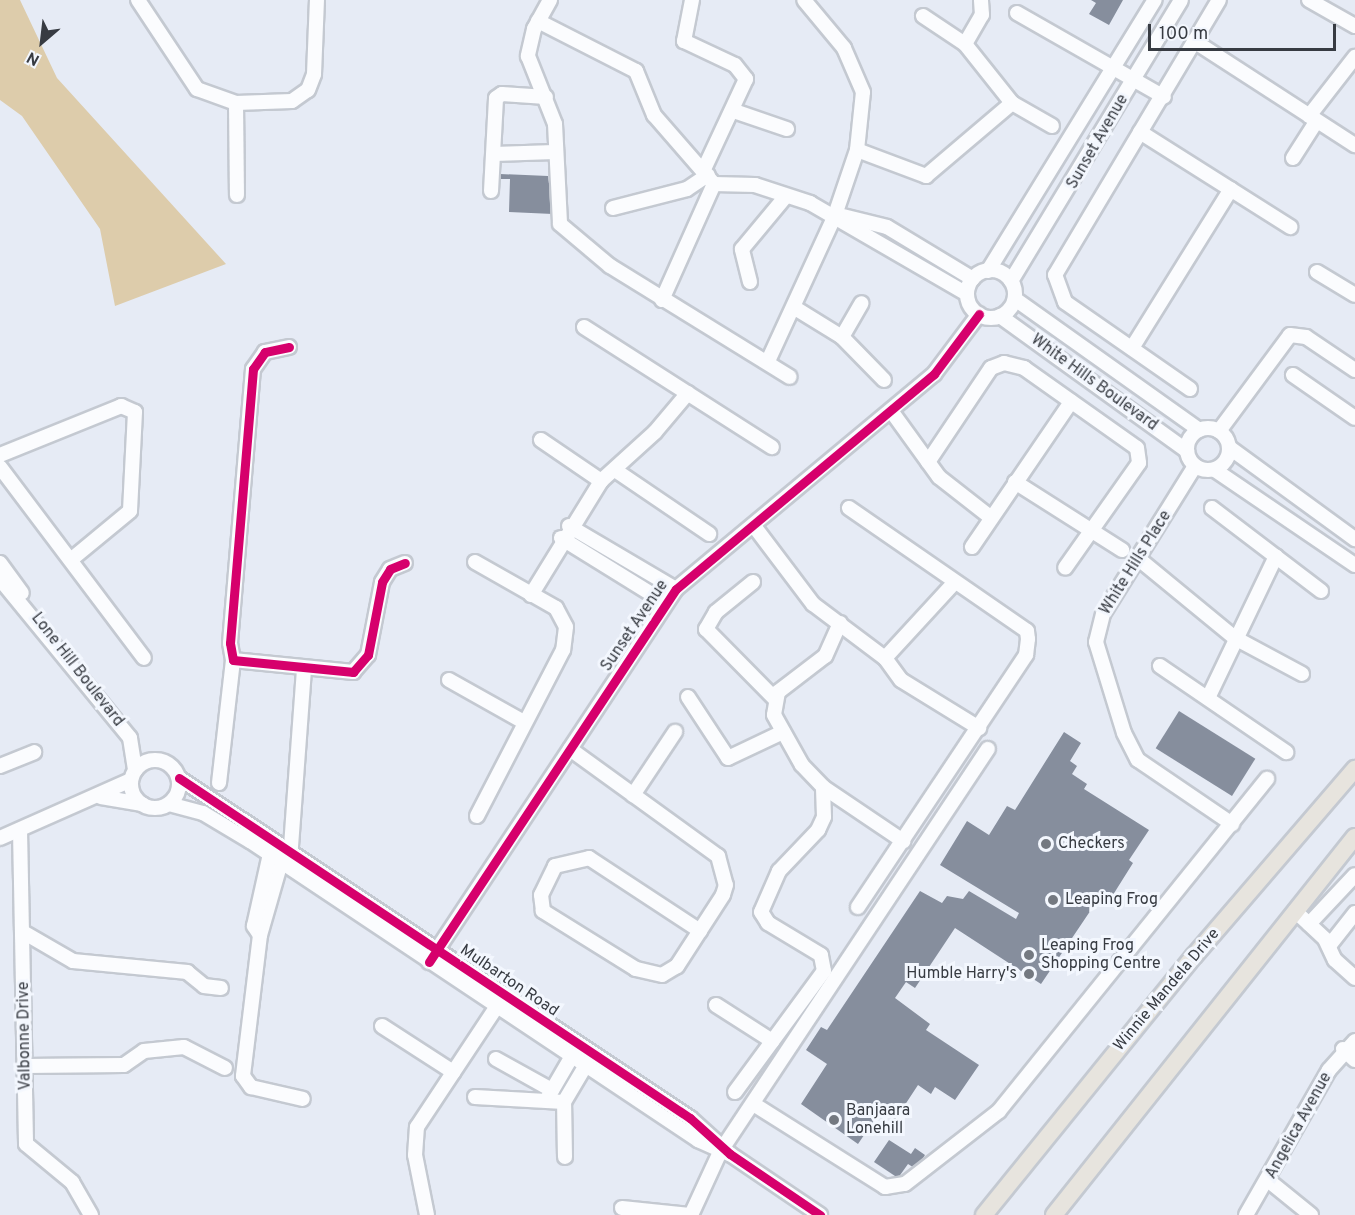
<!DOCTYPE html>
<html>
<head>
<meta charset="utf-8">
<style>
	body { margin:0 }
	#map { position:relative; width:1355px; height:1215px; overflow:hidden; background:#e6ebf5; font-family:Overpass,sans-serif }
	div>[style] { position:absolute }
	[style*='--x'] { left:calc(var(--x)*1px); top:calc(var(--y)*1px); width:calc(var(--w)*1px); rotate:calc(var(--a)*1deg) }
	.green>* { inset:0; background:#ddccab }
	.building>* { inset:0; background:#868e9d; transform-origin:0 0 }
	.roads { filter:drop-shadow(2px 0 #c4c9d1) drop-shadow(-2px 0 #c4c9d1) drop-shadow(0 2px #c4c9d1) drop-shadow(0 -2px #c4c9d1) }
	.minor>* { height:14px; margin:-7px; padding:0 7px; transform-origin:7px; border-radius:7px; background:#fbfcfe }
	.minor>.ring { margin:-7px; padding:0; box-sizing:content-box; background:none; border:14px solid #fbfcfe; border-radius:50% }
	.major>* { height:16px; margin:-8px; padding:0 8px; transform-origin:8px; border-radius:8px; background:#e7e4de }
	.cycleway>* { height:9px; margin:-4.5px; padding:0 4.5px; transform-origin:4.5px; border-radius:4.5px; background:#d6006c }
	.dots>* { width:16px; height:16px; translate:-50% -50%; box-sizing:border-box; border:3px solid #f3f7fe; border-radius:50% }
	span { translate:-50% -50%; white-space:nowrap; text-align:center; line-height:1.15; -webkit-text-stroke:6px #f3f7fe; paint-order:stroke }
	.street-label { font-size:16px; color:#373b42 }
	.poi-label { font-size:16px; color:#373b42 }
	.left { translate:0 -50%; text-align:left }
	.right { translate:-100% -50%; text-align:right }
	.north { position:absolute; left:12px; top:12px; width:60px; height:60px; -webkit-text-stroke:4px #f3f7fe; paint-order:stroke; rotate:208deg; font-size:16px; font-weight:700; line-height:24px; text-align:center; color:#373b42 }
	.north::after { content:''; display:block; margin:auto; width:21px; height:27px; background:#373b42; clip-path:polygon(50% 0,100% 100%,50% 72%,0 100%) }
	.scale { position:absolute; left:1148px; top:24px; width:188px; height:27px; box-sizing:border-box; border:3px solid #373b42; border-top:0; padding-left:8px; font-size:18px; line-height:21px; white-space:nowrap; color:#373b42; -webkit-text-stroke:4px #f3f7fe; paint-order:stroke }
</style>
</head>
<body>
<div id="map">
	<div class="green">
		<i style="clip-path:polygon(0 0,20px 0,57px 78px,226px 264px,115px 306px,100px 229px,22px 116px,0 100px)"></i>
	</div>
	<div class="building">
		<i style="clip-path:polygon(1091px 0,1123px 0,1109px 25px,1089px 14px,1096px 3px)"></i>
		<i style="clip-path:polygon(500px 174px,548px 176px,553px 214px,509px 212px,510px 179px,500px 179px)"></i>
		<i style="left:1179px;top:711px;width:90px;height:44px;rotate:32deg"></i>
		<i style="clip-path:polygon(1064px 732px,1081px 743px,1070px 761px,1077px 766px,1072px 774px,1087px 784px,1084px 789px,1149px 830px,1129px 860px,1133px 863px,1106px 906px,1097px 901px,1041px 984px,955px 928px,915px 988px,906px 982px,895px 998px,930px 1024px,926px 1030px,979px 1065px,955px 1100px,935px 1087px,931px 1094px,918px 1085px,895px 1120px,881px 1110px,858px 1144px,801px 1104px,827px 1064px,806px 1050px,821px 1027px,827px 1030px,920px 891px,942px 903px,947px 896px,963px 899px,969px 891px,1016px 919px,1019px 913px,940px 865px,967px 821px,989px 835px,1007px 806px,1015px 810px)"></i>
		<i style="clip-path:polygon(889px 1140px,911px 1154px,915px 1148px,925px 1155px,916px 1169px,908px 1164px,898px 1178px,874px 1162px)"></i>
	</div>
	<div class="roads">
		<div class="minor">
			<i style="--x:138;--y:0;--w:107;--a:56.5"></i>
			<i style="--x:197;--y:89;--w:41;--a:19.7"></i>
			<i style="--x:236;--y:103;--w:56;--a:-2"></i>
			<i style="--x:292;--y:101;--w:19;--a:-35"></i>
			<i style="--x:308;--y:90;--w:17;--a:-69"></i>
			<i style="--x:314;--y:74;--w:74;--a:-87.7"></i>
			<i style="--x:550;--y:0;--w:33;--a:119"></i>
			<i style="--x:534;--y:29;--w:28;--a:103"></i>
			<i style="--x:528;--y:56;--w:73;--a:68.3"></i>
			<i style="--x:555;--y:124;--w:100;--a:87.1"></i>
			<i style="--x:560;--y:224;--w:65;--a:40"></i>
			<i style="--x:610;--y:266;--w:211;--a:31.7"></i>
			<i style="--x:692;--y:0;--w:42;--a:101"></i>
			<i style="--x:684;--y:41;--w:56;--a:25.2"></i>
			<i style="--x:735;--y:65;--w:18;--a:52"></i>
			<i style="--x:746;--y:79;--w:99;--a:115"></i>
			<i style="--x:1309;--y:0;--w:53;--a:29.5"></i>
			<i style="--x:1017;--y:13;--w:169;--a:29.7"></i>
			<i style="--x:923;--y:16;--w:50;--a:33.7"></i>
			<i style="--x:965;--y:44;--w:75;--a:51.5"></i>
			<i style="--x:1012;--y:103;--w:46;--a:29.9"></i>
			<i style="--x:538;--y:21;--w:110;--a:27"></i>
			<i style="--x:636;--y:71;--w:48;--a:67.8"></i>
			<i style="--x:654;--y:115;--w:91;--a:49"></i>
			<i style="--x:1194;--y:41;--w:192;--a:32.9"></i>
			<i style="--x:965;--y:44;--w:34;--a:-60"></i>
			<i style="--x:982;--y:15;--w:15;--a:-94"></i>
			<i style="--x:236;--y:103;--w:92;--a:89.4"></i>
			<i style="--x:734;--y:111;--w:56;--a:18.8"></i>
			<i style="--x:1309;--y:116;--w:75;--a:-52.1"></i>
			<i style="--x:1140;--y:132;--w:178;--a:32.3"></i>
			<i style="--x:857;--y:150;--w:74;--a:20.6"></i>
			<i style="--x:926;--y:176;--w:113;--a:-40.3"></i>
			<i style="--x:494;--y:154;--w:61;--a:-1.9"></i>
			<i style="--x:1293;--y:158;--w:43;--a:-57.4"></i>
			<i style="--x:714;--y:184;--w:41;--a:1.4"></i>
			<i style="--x:755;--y:185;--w:58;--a:18.1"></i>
			<i style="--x:810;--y:203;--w:181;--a:30.1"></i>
			<i style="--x:491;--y:191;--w:93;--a:-86.9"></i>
			<i style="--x:496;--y:98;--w:7;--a:-34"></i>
			<i style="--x:502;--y:94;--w:44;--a:3.9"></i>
			<i style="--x:613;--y:208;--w:76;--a:-14.4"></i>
			<i style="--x:687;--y:189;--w:25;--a:-34"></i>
			<i style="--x:843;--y:216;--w:45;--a:14"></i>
			<i style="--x:887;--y:227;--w:100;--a:31.2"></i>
			<i class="ring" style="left:967px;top:270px;width:34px;height:34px"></i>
			<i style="--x:988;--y:271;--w:318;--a:-58.4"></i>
			<i style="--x:1317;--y:272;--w:44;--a:31.2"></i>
			<i style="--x:1011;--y:281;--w:328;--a:-58.8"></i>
			<i style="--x:750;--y:282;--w:34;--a:-104"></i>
			<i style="--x:742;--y:249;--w:69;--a:-50.3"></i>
			<i style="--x:1015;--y:299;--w:226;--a:35.4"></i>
			<i style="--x:662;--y:300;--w:127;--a:-65.9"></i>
			<i style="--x:795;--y:308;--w:55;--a:31.7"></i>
			<i style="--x:842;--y:337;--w:60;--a:45.7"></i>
			<i style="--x:1000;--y:316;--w:231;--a:35.8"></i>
			<i style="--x:584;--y:327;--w:223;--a:32.6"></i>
			<i style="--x:842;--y:337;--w:39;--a:-60"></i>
			<i style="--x:289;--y:347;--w:25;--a:168"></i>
			<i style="--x:265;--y:352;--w:21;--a:125"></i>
			<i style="--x:253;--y:369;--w:275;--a:94.8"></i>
			<i style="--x:230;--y:643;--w:17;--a:80"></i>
			<i style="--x:233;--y:660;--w:121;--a:5.7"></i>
			<i style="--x:353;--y:672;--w:23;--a:-49"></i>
			<i style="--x:368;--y:655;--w:74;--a:-79.1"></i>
			<i style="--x:382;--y:582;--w:15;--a:-58"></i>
			<i style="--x:390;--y:569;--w:16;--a:-22"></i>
			<i style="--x:1132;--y:348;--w:187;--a:-58.1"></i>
			<i style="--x:768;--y:361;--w:161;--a:-65.3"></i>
			<i style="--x:835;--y:215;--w:69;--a:-71.3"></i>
			<i style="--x:857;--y:150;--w:58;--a:-84.1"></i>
			<i style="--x:863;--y:92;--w:48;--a:-113.4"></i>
			<i style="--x:844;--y:48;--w:62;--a:-129.8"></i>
			<i style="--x:1293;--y:375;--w:75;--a:34.7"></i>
			<i style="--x:1190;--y:389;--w:152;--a:-145.2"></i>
			<i style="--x:1065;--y:302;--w:29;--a:-110"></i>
			<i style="--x:1055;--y:275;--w:320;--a:-59.2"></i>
			<i style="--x:892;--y:412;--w:80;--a:54.1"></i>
			<i style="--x:939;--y:477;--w:65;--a:38.1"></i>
			<i class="ring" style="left:1187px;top:428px;width:28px;height:28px"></i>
			<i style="--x:1219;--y:431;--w:119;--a:-53.5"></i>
			<i style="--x:1290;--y:335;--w:16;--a:7"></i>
			<i style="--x:1306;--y:337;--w:59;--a:34"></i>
			<i style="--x:541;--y:440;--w:73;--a:34.3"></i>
			<i style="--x:1230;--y:448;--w:155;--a:36.1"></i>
			<i style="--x:0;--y:455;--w:131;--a:-22"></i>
			<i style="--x:121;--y:406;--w:15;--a:23"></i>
			<i style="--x:135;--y:412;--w:99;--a:92.9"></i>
			<i style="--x:130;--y:511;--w:74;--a:140.5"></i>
			<i style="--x:928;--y:462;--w:113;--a:-56.2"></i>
			<i style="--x:991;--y:368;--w:14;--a:-21"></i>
			<i style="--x:1004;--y:363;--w:21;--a:14"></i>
			<i style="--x:1024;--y:368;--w:138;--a:35.3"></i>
			<i style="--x:1137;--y:448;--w:15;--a:82"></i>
			<i style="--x:1139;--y:463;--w:128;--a:125.2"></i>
			<i style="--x:1195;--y:466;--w:174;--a:121.9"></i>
			<i style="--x:1103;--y:614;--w:29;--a:104"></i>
			<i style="--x:1096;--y:642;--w:95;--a:72.9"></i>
			<i style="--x:1124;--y:733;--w:30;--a:63"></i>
			<i style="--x:1138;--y:760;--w:114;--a:34.2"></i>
			<i style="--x:0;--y:467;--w:239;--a:53"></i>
			<i style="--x:615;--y:470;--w:114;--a:34.2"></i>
			<i style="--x:1215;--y:470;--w:169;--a:34.2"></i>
			<i style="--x:1015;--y:482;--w:127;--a:32.4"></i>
			<i style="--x:849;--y:508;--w:216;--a:34.6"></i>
			<i style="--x:1027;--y:631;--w:8;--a:83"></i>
			<i style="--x:1028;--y:639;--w:16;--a:97"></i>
			<i style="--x:1026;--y:655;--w:303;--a:123.7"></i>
			<i style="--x:1212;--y:508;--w:137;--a:37.3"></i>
			<i style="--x:569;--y:526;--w:124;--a:30.5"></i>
			<i style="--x:754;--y:526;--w:98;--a:52.9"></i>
			<i style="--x:813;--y:604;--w:90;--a:36.9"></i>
			<i style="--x:885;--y:658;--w:27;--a:54"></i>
			<i style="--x:901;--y:680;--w:92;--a:31.6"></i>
			<i style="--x:561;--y:538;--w:123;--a:31.8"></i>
			<i style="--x:972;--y:547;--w:176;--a:-55.7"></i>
			<i style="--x:1140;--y:560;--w:123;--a:39.4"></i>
			<i style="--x:1235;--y:638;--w:76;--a:28.2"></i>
			<i style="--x:475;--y:562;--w:93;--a:29.6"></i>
			<i style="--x:556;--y:608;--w:21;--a:62"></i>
			<i style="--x:566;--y:627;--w:23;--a:97"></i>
			<i style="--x:563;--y:650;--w:187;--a:117.4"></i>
			<i style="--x:0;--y:563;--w:37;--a:54"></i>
			<i style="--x:0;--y:579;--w:205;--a:50.7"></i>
			<i style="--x:130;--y:738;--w:33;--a:81"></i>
			<i style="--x:753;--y:582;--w:48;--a:141"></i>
			<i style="--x:716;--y:612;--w:20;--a:120"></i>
			<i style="--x:706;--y:629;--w:98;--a:45.4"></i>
			<i style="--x:531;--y:595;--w:134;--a:-58.4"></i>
			<i style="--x:601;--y:481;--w:73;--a:-42.2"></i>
			<i style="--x:655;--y:432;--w:51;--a:-49.8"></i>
			<i style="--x:840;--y:623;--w:36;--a:114"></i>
			<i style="--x:825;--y:656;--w:59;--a:142.5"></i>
			<i style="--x:778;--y:692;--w:23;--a:100"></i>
			<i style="--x:774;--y:715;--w:57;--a:60.8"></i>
			<i style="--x:802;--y:765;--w:30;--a:46"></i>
			<i style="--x:823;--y:787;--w:97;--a:34"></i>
			<i style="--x:885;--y:658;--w:103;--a:-47.4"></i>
			<i style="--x:1160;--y:666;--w:153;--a:34.3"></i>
			<i style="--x:449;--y:680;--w:84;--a:29.3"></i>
			<i style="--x:688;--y:697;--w:73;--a:56.7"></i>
			<i style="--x:728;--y:758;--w:61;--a:-25.3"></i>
			<i style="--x:1208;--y:698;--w:157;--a:-64.4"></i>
			<i style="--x:570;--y:749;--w:183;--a:35.9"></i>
			<i style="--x:718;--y:856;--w:30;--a:75"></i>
			<i style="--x:726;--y:885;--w:10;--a:107"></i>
			<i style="--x:723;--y:895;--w:85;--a:122.9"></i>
			<i style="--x:677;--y:966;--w:17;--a:149"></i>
			<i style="--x:662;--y:975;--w:27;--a:-167"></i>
			<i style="--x:636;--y:969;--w:110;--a:-148.1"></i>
			<i style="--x:543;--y:911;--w:16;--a:-97"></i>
			<i style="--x:541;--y:895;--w:32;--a:-64"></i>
			<i style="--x:555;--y:866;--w:35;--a:-13"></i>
			<i style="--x:589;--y:858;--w:133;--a:33.3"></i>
			<i class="ring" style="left:131px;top:760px;width:34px;height:34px"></i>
			<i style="--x:0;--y:766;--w:37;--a:-22"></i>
			<i style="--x:179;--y:778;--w:614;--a:33.64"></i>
			<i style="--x:690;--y:1118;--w:54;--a:42"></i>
			<i style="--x:730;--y:1154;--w:109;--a:34.1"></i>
			<i style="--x:219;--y:783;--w:124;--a:-83.5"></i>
			<i style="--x:633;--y:795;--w:76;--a:-56.3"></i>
			<i style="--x:101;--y:797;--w:42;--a:9.7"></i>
			<i style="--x:169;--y:804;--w:35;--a:15"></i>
			<i style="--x:203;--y:813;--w:55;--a:30.8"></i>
			<i style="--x:250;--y:841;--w:539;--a:33.72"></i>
			<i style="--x:698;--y:1140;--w:35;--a:24"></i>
			<i style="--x:20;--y:830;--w:314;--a:88.9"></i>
			<i style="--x:26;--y:1144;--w:60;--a:39.6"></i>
			<i style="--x:72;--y:1182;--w:38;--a:60"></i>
			<i style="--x:0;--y:838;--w:143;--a:-23.9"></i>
			<i style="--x:290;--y:860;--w:190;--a:-85.8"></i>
			<i style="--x:281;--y:862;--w:76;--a:106"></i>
			<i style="--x:260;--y:935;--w:142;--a:96.9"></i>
			<i style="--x:243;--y:1076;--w:14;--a:54"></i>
			<i style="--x:251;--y:1087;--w:53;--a:13"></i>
			<i style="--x:1295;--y:911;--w:41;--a:43"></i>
			<i style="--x:1325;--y:939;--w:23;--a:65"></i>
			<i style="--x:1335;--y:960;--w:27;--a:42"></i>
			<i style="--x:1309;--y:924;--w:67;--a:-46.8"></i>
			<i style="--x:23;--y:932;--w:58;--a:30.1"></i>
			<i style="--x:73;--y:961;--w:115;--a:5.5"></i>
			<i style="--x:187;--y:972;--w:22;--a:39"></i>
			<i style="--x:204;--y:986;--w:17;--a:7"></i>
			<i style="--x:260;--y:935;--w:11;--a:-124"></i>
			<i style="--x:254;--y:926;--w:74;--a:-77.5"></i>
			<i style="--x:1329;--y:946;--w:42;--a:-51.8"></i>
			<i style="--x:429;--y:962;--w:447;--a:-56.5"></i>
			<i style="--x:676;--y:589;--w:336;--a:-39.8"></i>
			<i style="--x:934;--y:374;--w:75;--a:-53.1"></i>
			<i style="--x:716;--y:1005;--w:67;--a:32.7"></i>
			<i style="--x:382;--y:1026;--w:85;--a:32.9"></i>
			<i style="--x:1343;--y:1049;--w:16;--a:43"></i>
			<i style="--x:496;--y:1059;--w:64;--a:29"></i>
			<i style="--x:25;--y:1066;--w:99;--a:-0.6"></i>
			<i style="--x:124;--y:1065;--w:24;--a:-35"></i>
			<i style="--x:144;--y:1051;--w:40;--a:-5.7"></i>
			<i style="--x:184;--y:1047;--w:46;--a:27.1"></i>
			<i style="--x:735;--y:1092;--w:150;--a:-53.7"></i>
			<i style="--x:824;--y:971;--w:16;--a:-101"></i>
			<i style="--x:821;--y:955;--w:62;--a:-148.9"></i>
			<i style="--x:768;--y:923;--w:13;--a:-122"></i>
			<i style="--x:761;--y:912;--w:45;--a:-66.3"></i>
			<i style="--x:779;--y:871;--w:57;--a:-46.4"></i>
			<i style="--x:818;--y:830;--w:14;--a:-65"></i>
			<i style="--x:824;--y:817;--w:30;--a:-92"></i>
			<i style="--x:475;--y:1097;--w:89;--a:3.2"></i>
			<i style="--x:547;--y:1099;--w:50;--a:-59.8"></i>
			<i style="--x:755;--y:1105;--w:154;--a:32.2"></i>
			<i style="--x:885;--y:1187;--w:20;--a:-9"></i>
			<i style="--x:905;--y:1184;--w:119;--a:-37.8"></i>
			<i style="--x:999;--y:1111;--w:427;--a:-51.1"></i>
			<i style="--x:565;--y:1157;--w:55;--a:-91"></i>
			<i style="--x:564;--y:1102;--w:43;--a:-59.3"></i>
			<i style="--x:1269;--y:1181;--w:54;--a:39"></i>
			<i style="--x:622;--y:1208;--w:68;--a:5.9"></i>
			<i style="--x:427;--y:1215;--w:61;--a:-101.3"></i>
			<i style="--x:415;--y:1155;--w:28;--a:-86"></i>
			<i style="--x:417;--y:1127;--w:145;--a:-56.5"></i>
			<i style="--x:691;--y:1215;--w:69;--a:-65.3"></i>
			<i style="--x:720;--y:1152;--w:484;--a:-56.4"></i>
			<i style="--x:1246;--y:1215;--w:167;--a:-60.2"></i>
			<i style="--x:1329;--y:1070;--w:39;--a:-48"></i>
		</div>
		<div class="major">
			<i style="--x:984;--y:1215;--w:333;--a:-51"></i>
			<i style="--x:1194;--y:956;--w:247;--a:-49.3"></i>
			<i style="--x:1054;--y:1215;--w:483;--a:-51.5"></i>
		</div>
	</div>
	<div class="cycleway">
		<i style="--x:289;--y:347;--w:25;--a:168"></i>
		<i style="--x:265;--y:352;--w:21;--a:125"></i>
		<i style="--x:253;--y:369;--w:275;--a:94.8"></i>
		<i style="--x:230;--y:643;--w:17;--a:80"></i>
		<i style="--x:233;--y:660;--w:121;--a:5.7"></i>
		<i style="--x:353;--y:672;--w:23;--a:-49"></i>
		<i style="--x:368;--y:655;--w:74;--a:-79.1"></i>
		<i style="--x:382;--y:582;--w:15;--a:-58"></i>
		<i style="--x:390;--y:569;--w:16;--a:-22"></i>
		<i style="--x:179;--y:778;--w:614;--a:33.64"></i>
		<i style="--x:690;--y:1118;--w:54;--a:42"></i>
		<i style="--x:730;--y:1154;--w:109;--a:34.1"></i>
		<i style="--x:429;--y:962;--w:447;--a:-56.5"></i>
		<i style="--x:676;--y:589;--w:336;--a:-39.8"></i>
		<i style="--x:934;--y:374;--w:75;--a:-53.1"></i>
	</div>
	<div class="dots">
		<i style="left:1046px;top:844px;background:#747981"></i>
		<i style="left:1053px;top:900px;background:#747981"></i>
		<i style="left:1029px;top:955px;background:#747981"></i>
		<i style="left:1029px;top:974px;background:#747981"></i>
		<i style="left:834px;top:1120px;background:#747981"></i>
	</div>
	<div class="street-label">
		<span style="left:1098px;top:142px;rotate:-60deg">Sunset Avenue</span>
		<span style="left:1094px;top:383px;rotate:36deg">White Hills Boulevard</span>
		<span style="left:1136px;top:563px;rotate:-58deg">White Hills Place</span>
		<span style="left:635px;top:626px;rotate:-56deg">Sunset Avenue</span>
		<span style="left:77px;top:670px;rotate:52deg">Lone Hill Boulevard</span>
		<span style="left:509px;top:981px;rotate:34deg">Mulbarton Road</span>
		<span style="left:1167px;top:990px;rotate:-50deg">Winnie Mandela Drive</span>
		<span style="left:25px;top:1036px;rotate:-91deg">Valbonne Drive</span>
		<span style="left:1299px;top:1126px;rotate:-61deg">Angelica Avenue</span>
	</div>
	<div class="poi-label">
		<span class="left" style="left:1058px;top:844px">Checkers</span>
		<span class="left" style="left:1065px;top:900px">Leaping Frog</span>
		<span class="left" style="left:1041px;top:955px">Leaping Frog<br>Shopping Centre</span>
		<span class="right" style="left:1017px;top:974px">Humble Harry's</span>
		<span class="left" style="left:846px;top:1120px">Banjaara<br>Lonehill</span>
	</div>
	<div class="north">N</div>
	<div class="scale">100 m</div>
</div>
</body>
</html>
